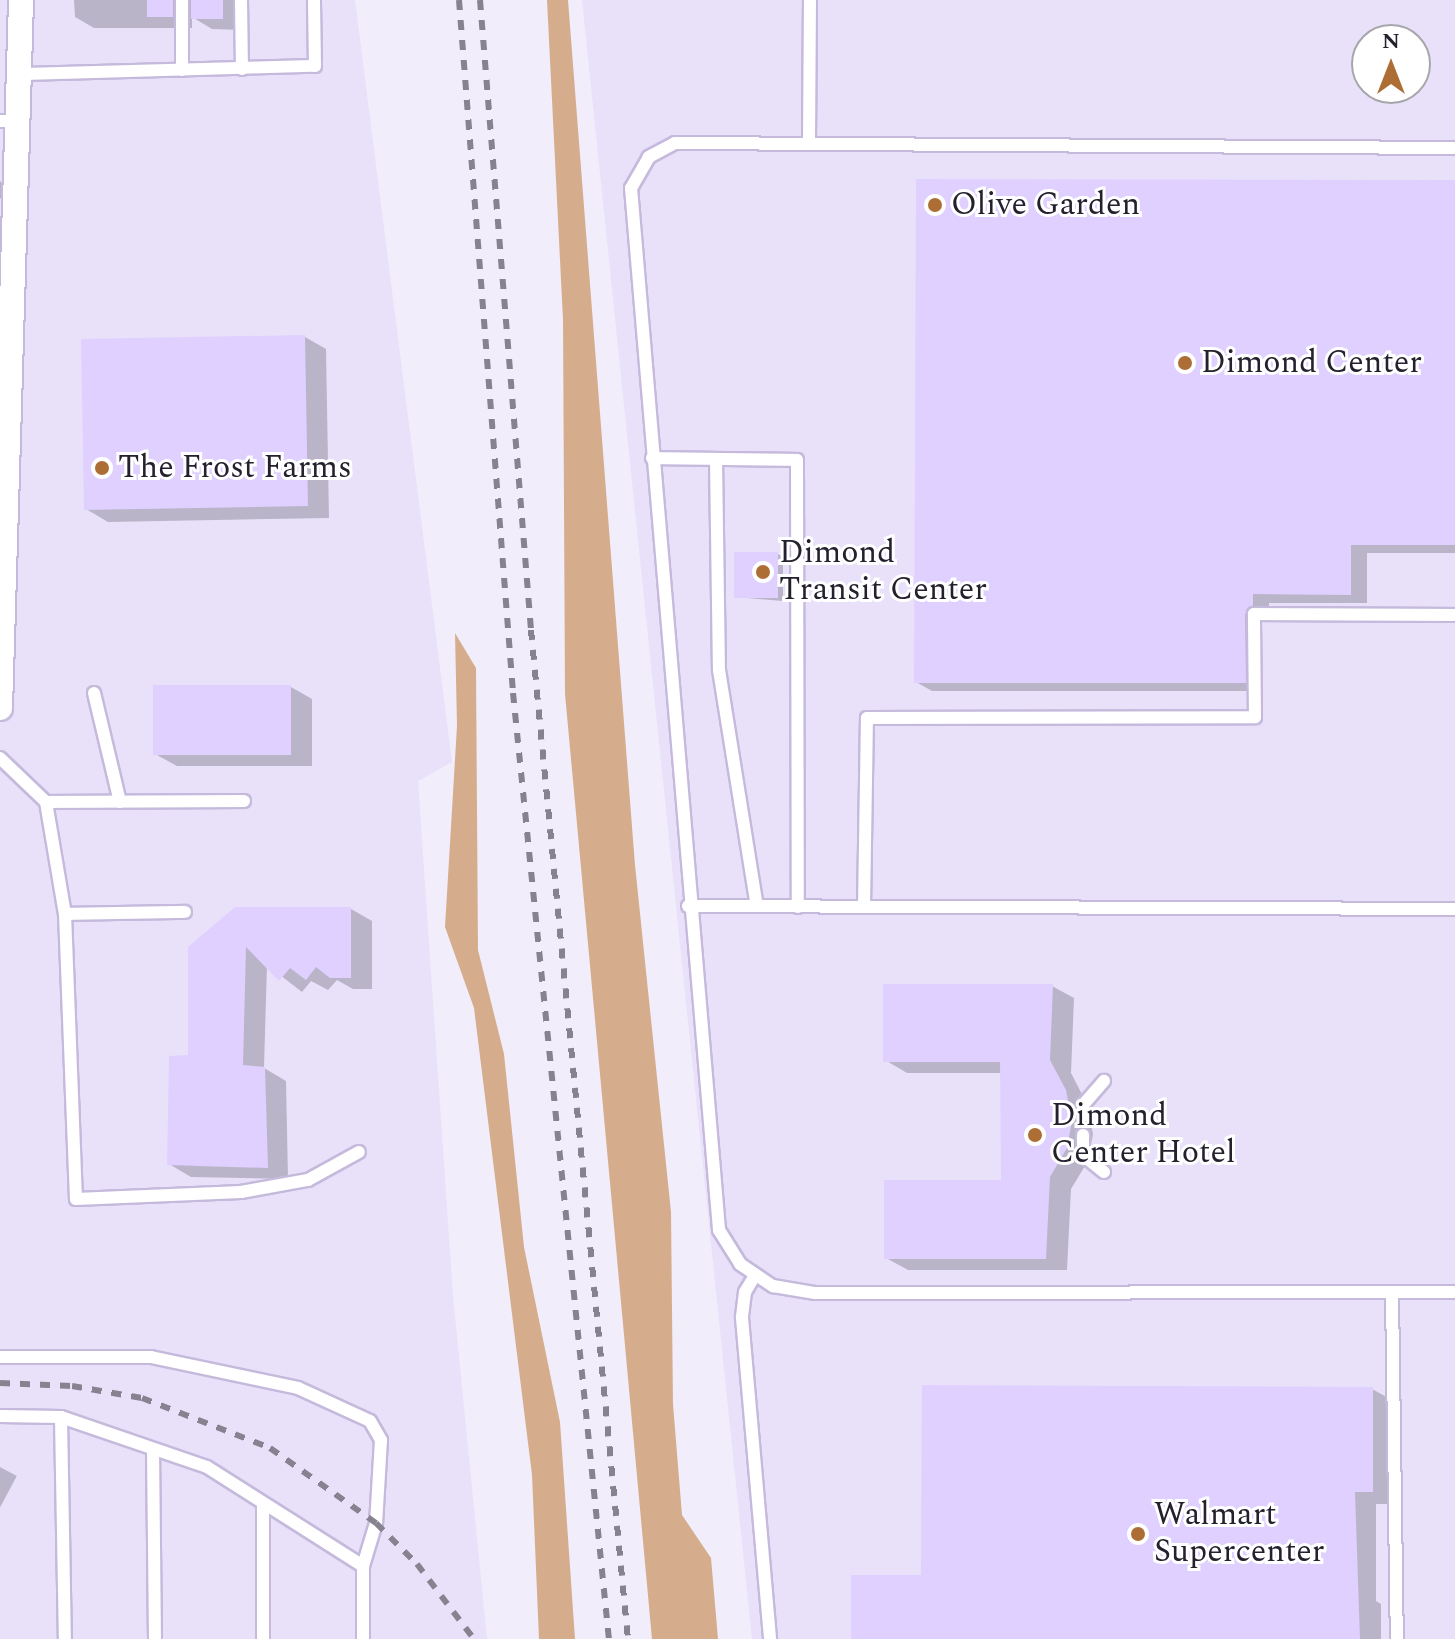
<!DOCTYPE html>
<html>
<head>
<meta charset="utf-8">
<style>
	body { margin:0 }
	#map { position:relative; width:1455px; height:1639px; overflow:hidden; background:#f1edfb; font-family:Spectral,serif }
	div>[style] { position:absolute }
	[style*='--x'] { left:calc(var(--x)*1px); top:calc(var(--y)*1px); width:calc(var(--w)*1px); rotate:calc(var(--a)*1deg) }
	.built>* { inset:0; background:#e9e1fa }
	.forest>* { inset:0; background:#d6ad8c }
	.shadow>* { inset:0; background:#0003; transform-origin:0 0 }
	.building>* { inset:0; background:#dfd0ff; transform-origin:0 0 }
	.roads { filter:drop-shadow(2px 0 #c5badc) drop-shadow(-2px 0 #c5badc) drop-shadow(0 2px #c5badc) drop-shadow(0 -2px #c5badc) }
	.lane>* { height:12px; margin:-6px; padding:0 6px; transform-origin:6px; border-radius:6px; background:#fff }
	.street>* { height:24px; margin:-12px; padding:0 12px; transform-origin:12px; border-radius:12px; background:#fff }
	.rail>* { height:6px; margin-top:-3px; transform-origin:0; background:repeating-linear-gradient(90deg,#868290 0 10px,transparent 0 20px) }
	.dots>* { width:22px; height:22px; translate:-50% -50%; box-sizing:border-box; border:4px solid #fff; border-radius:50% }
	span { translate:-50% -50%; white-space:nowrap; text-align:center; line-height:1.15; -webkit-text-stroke:6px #fff; paint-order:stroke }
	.poi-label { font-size:32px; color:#24202d }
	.left { translate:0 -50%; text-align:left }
	.north { position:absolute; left:1351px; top:24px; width:80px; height:80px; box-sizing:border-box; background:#fff; border:2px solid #a7a6ab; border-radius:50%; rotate:0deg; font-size:22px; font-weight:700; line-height:32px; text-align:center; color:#24202d }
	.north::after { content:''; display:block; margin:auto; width:28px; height:36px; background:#ac6e34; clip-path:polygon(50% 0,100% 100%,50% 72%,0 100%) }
</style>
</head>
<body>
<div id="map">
	<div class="built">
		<i style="clip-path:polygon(0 0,355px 0,452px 762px,418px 781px,453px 1296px,487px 1639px,0 1639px)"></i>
		<i style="clip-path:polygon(evenodd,582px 0,1455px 0,1455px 1639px,752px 1639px,582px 0,1367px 40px,1415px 40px,1415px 88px,1367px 88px,1367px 40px)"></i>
	</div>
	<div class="forest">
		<i style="clip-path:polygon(547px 0,568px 0,635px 865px,671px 1212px,673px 1404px,682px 1515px,711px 1558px,718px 1639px,652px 1639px,565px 694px,563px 320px)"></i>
		<i style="clip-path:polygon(455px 633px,476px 668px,478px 950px,504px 1054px,524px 1247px,560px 1422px,575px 1639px,539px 1639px,532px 1475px,474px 1008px,445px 927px,457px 726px)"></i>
	</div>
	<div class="shadow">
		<i style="clip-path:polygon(74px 0,242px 0,242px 30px,212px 29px,192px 17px,192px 28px,94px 28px,75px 17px)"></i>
		<i style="left:0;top:181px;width:12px;height:60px;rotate:42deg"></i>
		<i style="clip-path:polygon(1455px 182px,1455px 553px,1367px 553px,1367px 603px,1269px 603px,1269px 614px,1260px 623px,1261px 691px,932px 691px,916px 682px)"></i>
		<i style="clip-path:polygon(305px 337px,326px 349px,329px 518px,108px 522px,86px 509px)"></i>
		<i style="clip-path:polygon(778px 554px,783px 557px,783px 601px,736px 597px)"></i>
		<i style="clip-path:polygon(291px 687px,312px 699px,312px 766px,177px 766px,155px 754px)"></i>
		<i style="clip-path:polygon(351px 909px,372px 921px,372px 989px,353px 989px,337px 980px,328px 990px,311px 981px,302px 992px,267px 965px,264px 1068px,286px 1081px,288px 1179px,191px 1177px,169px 1164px,190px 1057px,190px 948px)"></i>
		<i style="clip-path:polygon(1052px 986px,1074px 998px,1071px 1073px,1087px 1104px,1093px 1134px,1088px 1161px,1071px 1189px,1067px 1270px,908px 1270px,886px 1258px,1004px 1182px,1002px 1073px,907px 1073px,885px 1060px)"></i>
		<i style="clip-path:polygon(1372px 1389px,1394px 1401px,1393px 1504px,1376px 1504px,1376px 1601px,1381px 1604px,1381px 1639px,853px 1639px,923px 1577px)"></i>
		<i style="left:0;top:1467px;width:19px;height:94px;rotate:28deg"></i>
	</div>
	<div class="building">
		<i style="left:147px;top:0;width:26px;height:17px"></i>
		<i style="left:191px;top:0;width:32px;height:19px"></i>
		<i style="clip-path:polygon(916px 179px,1455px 180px,1455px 545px,1351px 545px,1351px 595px,1253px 594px,1253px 605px,1245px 614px,1246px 683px,914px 683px)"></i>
		<i style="left:305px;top:335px;width:171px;height:224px;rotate:89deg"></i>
		<i style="left:734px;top:552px;width:44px;height:46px"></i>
		<i style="left:291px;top:685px;width:70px;height:138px;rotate:90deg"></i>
		<i style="clip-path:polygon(235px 907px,351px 907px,351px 978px,330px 978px,316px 967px,306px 980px,290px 968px,279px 981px,246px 947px,243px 1065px,265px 1067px,268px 1168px,167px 1165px,169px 1056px,188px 1055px,188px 947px)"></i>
		<i style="clip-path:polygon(883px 984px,1053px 984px,1050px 1060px,1066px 1090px,1072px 1121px,1067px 1148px,1050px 1177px,1046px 1259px,884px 1259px,884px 1180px,1001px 1180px,1000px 1062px,883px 1062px)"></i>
		<i style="clip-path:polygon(922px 1385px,1373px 1387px,1373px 1492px,1355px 1492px,1360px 1639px,851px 1639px,851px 1575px,921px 1575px)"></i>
	</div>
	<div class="roads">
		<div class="lane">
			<i style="--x:182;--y:0;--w:70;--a:90"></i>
			<i style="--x:241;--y:0;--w:69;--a:89.2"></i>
			<i style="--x:21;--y:74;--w:294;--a:-1.6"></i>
			<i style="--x:315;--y:66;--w:66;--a:-90.9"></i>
			<i style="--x:0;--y:121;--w:21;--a:0"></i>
			<i style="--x:809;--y:140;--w:140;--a:-89.6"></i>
			<i style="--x:1455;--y:148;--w:780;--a:-179.63"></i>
			<i style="--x:675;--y:143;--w:30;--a:152"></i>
			<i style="--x:649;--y:157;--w:36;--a:120"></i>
			<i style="--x:631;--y:188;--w:1046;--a:85.17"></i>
			<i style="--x:719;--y:1230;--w:40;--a:58"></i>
			<i style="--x:740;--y:1264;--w:40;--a:34"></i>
			<i style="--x:773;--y:1286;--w:43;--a:9.5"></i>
			<i style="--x:815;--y:1293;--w:640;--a:-0.09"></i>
			<i style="--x:652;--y:458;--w:145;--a:0.8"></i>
			<i style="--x:797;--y:460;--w:447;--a:89.9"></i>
			<i style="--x:716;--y:459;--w:211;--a:89.2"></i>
			<i style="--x:719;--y:670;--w:239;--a:80.9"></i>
			<i style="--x:94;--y:693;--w:112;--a:76.6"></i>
			<i style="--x:0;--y:758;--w:64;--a:43.7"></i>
			<i style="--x:46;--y:802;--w:114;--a:80.4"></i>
			<i style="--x:65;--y:914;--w:285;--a:87.8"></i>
			<i style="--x:76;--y:1199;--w:165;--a:-2.4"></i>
			<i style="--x:241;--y:1192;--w:68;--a:-10.2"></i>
			<i style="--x:308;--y:1180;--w:58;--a:-28.8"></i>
			<i style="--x:46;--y:802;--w:198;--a:-0.3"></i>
			<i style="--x:688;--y:906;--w:767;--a:0.22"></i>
			<i style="--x:864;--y:907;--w:189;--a:-89.1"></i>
			<i style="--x:867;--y:718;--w:388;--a:-0.1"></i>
			<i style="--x:1255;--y:717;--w:103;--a:-90.6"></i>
			<i style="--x:1254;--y:614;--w:201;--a:0.3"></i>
			<i style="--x:65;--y:914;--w:120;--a:-1"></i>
			<i style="--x:1083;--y:1116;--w:11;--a:-90"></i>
			<i style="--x:1083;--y:1105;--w:32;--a:-49"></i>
			<i style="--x:1083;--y:1135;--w:20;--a:90"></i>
			<i style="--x:1083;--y:1155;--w:27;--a:39"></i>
			<i style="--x:754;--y:1277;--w:17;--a:121"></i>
			<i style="--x:745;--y:1292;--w:26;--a:97"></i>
			<i style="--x:742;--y:1318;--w:322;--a:85"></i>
			<i style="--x:1392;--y:1292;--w:347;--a:89.2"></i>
			<i style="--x:0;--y:1357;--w:151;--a:0"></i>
			<i style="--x:151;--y:1357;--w:150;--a:11.9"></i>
			<i style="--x:298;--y:1388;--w:79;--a:24.6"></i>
			<i style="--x:370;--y:1421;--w:22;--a:60"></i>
			<i style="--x:381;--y:1440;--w:83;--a:93.4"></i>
			<i style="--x:376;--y:1523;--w:45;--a:106.8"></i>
			<i style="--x:0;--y:1416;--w:61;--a:0.9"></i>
			<i style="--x:61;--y:1417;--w:154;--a:18.9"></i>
			<i style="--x:207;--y:1467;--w:185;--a:32.4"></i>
			<i style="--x:363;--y:1566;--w:73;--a:90"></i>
			<i style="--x:61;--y:1417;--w:222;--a:89"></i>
			<i style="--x:153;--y:1449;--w:190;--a:89.4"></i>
			<i style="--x:263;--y:1503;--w:136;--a:90"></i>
		</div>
		<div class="street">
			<i style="--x:0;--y:708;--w:708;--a:-88.3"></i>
		</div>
	</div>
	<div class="rail">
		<i style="--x:459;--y:0;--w:695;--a:85.54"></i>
		<i style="--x:513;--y:693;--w:951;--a:84.21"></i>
		<i style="--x:480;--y:0;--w:632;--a:85.37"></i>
		<i style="--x:531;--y:630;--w:1014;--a:84.51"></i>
		<i style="--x:0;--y:1383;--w:72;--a:2.4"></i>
		<i style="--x:72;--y:1386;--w:71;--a:9.7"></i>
		<i style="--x:142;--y:1398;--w:137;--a:21.3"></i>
		<i style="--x:270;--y:1448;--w:130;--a:35.3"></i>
		<i style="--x:376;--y:1523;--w:58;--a:45"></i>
		<i style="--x:417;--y:1564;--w:94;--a:52.8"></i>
	</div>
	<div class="dots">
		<i style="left:935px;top:205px;background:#ac6e34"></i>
		<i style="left:1185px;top:363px;background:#ac6e34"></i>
		<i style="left:102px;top:468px;background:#ac6e34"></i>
		<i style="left:763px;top:572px;background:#ac6e34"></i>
		<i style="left:1035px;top:1135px;background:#ac6e34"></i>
		<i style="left:1138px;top:1534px;background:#ac6e34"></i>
	</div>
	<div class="poi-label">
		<span class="left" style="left:951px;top:205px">Olive Garden</span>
		<span class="left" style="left:1201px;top:363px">Dimond Center</span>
		<span class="left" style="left:118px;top:468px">The Frost Farms</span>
		<span class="left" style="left:779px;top:572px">Dimond<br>Transit Center</span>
		<span class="left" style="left:1051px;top:1135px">Dimond<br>Center Hotel</span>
		<span class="left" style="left:1154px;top:1534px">Walmart<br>Supercenter</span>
	</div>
	<div class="north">N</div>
</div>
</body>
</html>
